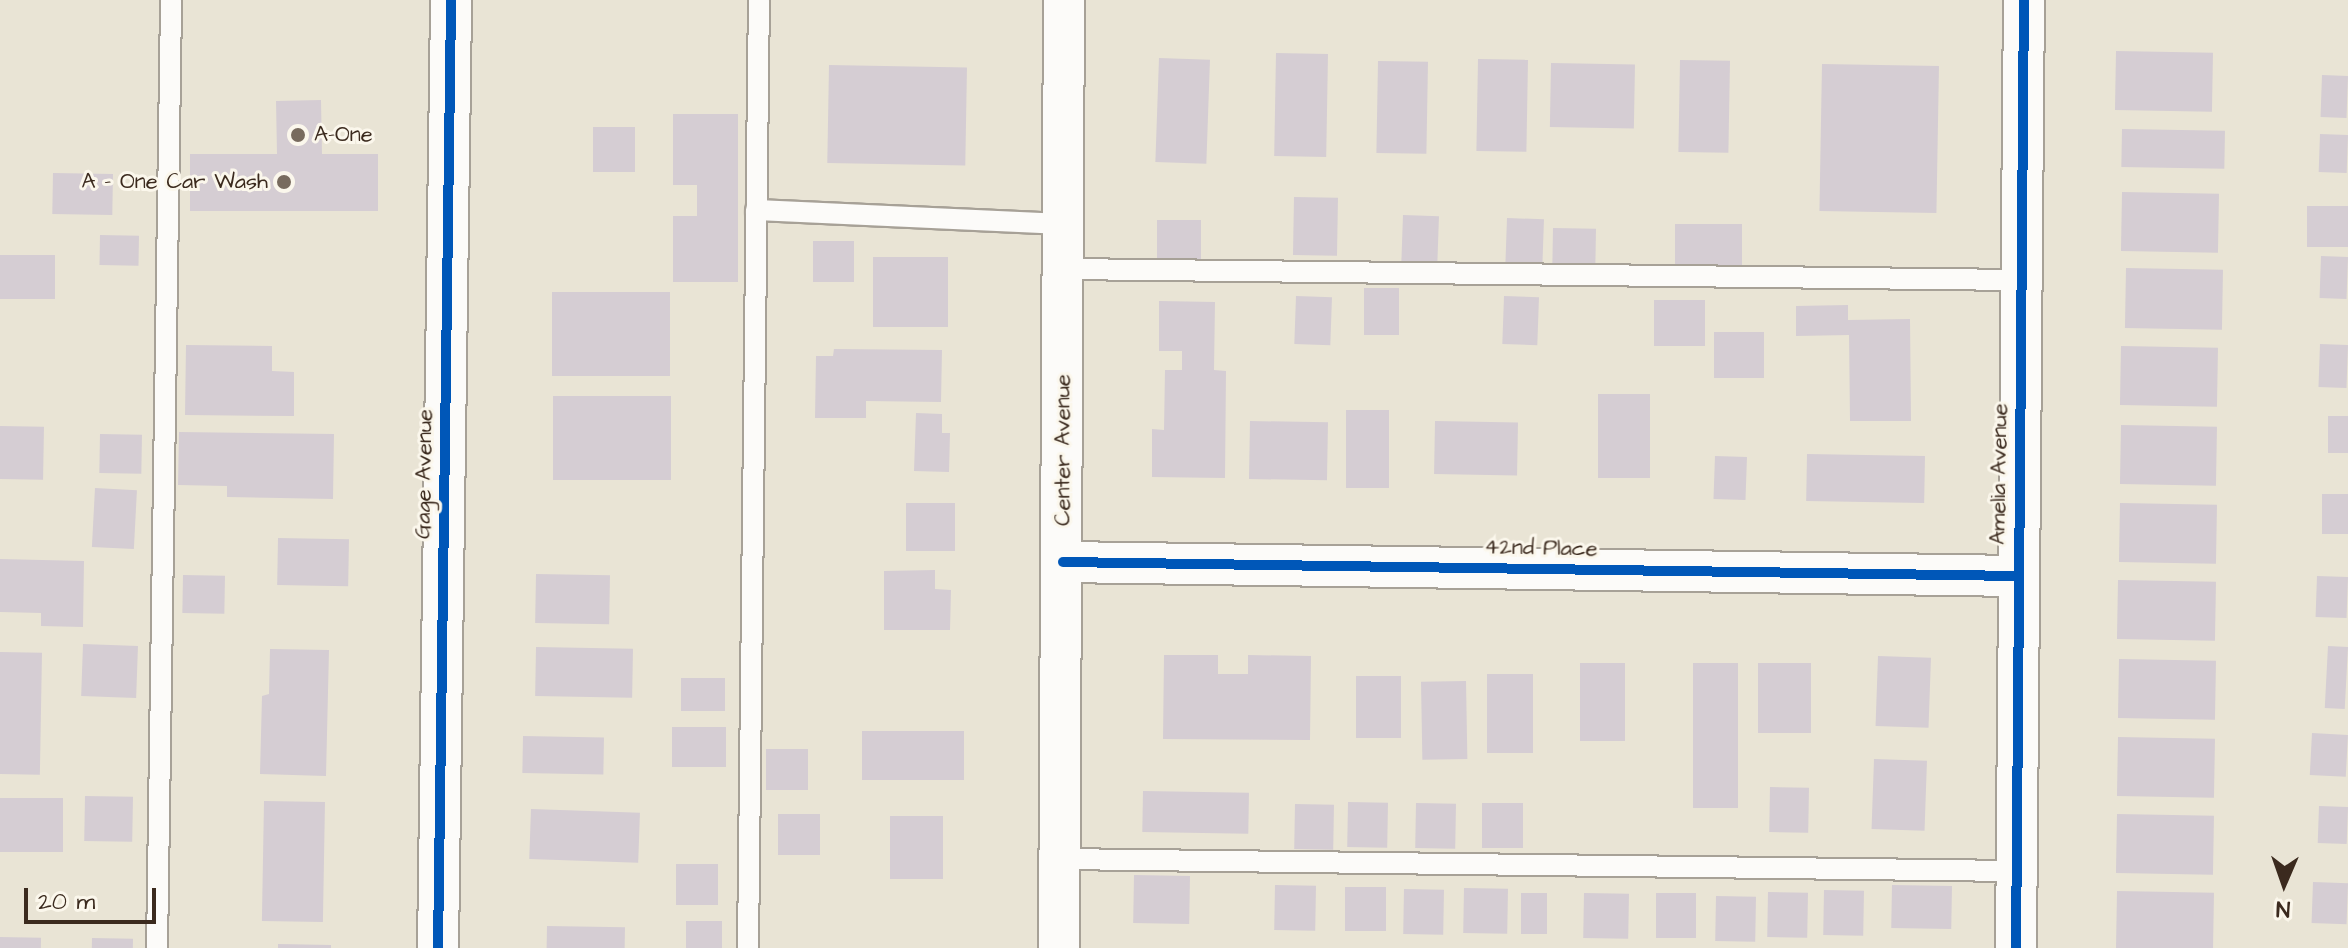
<!DOCTYPE html>
<html>
<head>
<meta charset="utf-8">
<style>
	body { margin:0 }
	#map { position:relative; width:2348px; height:948px; overflow:hidden; background:#e9e4d5; font-family:"Architects Daughter",sans-serif }
	div>[style] { position:absolute }
	[style*='--x'] { left:calc(var(--x)*1px); top:calc(var(--y)*1px); width:calc(var(--w)*1px); rotate:calc(var(--a)*1deg) }
	.building>* { inset:0; background:#d5cdd3; transform-origin:0 0 }
	.roads { filter:drop-shadow(2px 0 #a7a197) drop-shadow(-2px 0 #a7a197) drop-shadow(0 2px #a7a197) drop-shadow(0 -2px #a7a197) }
	.service>* { height:20px; margin:-10px; padding:0 10px; transform-origin:10px; border-radius:10px; background:#fcfbf9 }
	.minor>* { height:40px; margin:-20px; padding:0 20px; transform-origin:20px; border-radius:20px; background:#fcfbf9 }
	.cycleway>* { height:10px; margin:-5px; padding:0 5px; transform-origin:5px; border-radius:5px; background:#0057b8 }
	.dots>* { width:22px; height:22px; translate:-50% -50%; box-sizing:border-box; border:4px solid #fbf7ec; border-radius:50% }
	span { translate:-50% -50%; white-space:nowrap; text-align:center; line-height:1.15; -webkit-text-stroke:6px #fbf7ec; paint-order:stroke }
	.poi-label { font-size:22px; color:#3b2a1e }
	.left { translate:0 -50%; text-align:left }
	.right { translate:-100% -50%; text-align:right }
	.street-label { font-size:22px; color:#3b2a1e }
	.north { position:absolute; left:2244px; top:844px; width:80px; height:80px; -webkit-text-stroke:6px #fbf7ec; paint-order:stroke; rotate:182deg; font-size:22px; font-weight:700; line-height:32px; text-align:center; color:#3b2a1e }
	.north::after { content:''; display:block; margin:auto; width:28px; height:36px; background:#3b2a1e; clip-path:polygon(50% 0,100% 100%,50% 72%,0 100%) }
	.scale { position:absolute; left:24px; top:888px; width:132px; height:36px; box-sizing:border-box; border:4px solid #3b2a1e; border-top:0; padding-left:10px; font-size:24px; line-height:28px; white-space:nowrap; color:#3b2a1e; -webkit-text-stroke:6px #fbf7ec; paint-order:stroke }
</style>
</head>
<body>
<div id="map">
	<div class="building">
		<i style="left:2116px;top:51px;width:97px;height:59px;rotate:1deg"></i>
		<i style="left:1276px;top:53px;width:52px;height:103px;rotate:1deg"></i>
		<i style="left:1159px;top:58px;width:51px;height:104px;rotate:2deg"></i>
		<i style="left:1478px;top:59px;width:50px;height:92px;rotate:1deg"></i>
		<i style="left:1680px;top:60px;width:50px;height:92px;rotate:1deg"></i>
		<i style="left:1378px;top:61px;width:50px;height:92px;rotate:1deg"></i>
		<i style="left:1551px;top:63px;width:84px;height:64px;rotate:1deg"></i>
		<i style="left:1822px;top:64px;width:117px;height:147px;rotate:1deg"></i>
		<i style="left:829px;top:65px;width:138px;height:98px;rotate:1deg"></i>
		<i style="left:2322px;top:75px;width:26px;height:42px;rotate:2deg"></i>
		<i style="clip-path:polygon(321px 100px,322px 154px,378px 154px,378px 211px,190px 211px,190px 154px,277px 154px,276px 101px)"></i>
		<i style="clip-path:polygon(673px 114px,738px 114px,738px 282px,673px 282px,673px 216px,697px 216px,697px 185px,673px 185px)"></i>
		<i style="left:593px;top:127px;width:42px;height:45px"></i>
		<i style="left:2122px;top:129px;width:103px;height:38px;rotate:1deg"></i>
		<i style="left:2320px;top:134px;width:28px;height:38px;rotate:2deg"></i>
		<i style="left:53px;top:173px;width:60px;height:41px;rotate:1deg"></i>
		<i style="left:2122px;top:192px;width:97px;height:59px;rotate:1deg"></i>
		<i style="left:1294px;top:197px;width:44px;height:58px;rotate:1deg"></i>
		<i style="left:2307px;top:206px;width:41px;height:41px"></i>
		<i style="left:1403px;top:215px;width:36px;height:48px;rotate:2deg"></i>
		<i style="left:1507px;top:218px;width:37px;height:47px;rotate:2deg"></i>
		<i style="left:1157px;top:220px;width:44px;height:39px"></i>
		<i style="left:1675px;top:224px;width:67px;height:43px"></i>
		<i style="left:1553px;top:228px;width:43px;height:38px;rotate:1deg"></i>
		<i style="left:100px;top:235px;width:39px;height:30px;rotate:1deg"></i>
		<i style="left:813px;top:241px;width:41px;height:41px"></i>
		<i style="left:0;top:255px;width:55px;height:44px"></i>
		<i style="left:2321px;top:256px;width:27px;height:42px;rotate:2deg"></i>
		<i style="left:873px;top:257px;width:75px;height:70px"></i>
		<i style="left:2126px;top:268px;width:97px;height:60px;rotate:1deg"></i>
		<i style="left:1364px;top:288px;width:35px;height:47px"></i>
		<i style="left:670px;top:292px;width:84px;height:118px;rotate:90deg"></i>
		<i style="left:1296px;top:296px;width:36px;height:48px;rotate:2deg"></i>
		<i style="left:1504px;top:296px;width:35px;height:48px;rotate:2deg"></i>
		<i style="left:1654px;top:300px;width:51px;height:46px"></i>
		<i style="clip-path:polygon(1159px 301px,1215px 302px,1214px 370px,1226px 371px,1225px 478px,1152px 477px,1152px 429px,1164px 430px,1165px 370px,1182px 370px,1182px 351px,1159px 351px)"></i>
		<i style="clip-path:polygon(1848px 305px,1848px 320px,1910px 319px,1911px 421px,1850px 421px,1849px 335px,1796px 336px,1796px 306px)"></i>
		<i style="left:1714px;top:332px;width:50px;height:46px"></i>
		<i style="left:2320px;top:344px;width:28px;height:43px;rotate:2deg"></i>
		<i style="clip-path:polygon(186px 345px,272px 346px,272px 371px,294px 372px,294px 416px,185px 415px)"></i>
		<i style="left:2121px;top:346px;width:97px;height:59px;rotate:1deg"></i>
		<i style="clip-path:polygon(834px 349px,942px 350px,941px 402px,866px 401px,866px 418px,815px 418px,816px 356px,833px 356px)"></i>
		<i style="left:1598px;top:394px;width:52px;height:84px"></i>
		<i style="left:671px;top:396px;width:84px;height:118px;rotate:90deg"></i>
		<i style="left:1346px;top:410px;width:43px;height:78px"></i>
		<i style="clip-path:polygon(916px 413px,942px 414px,942px 433px,950px 433px,949px 472px,914px 471px)"></i>
		<i style="left:2328px;top:416px;width:20px;height:37px"></i>
		<i style="left:1250px;top:421px;width:78px;height:58px;rotate:1deg"></i>
		<i style="left:1435px;top:421px;width:83px;height:53px;rotate:1deg"></i>
		<i style="left:2121px;top:425px;width:96px;height:59px;rotate:1deg"></i>
		<i style="left:0;top:426px;width:44px;height:53px;rotate:1deg"></i>
		<i style="clip-path:polygon(179px 432px,334px 434px,333px 499px,227px 497px,227px 486px,178px 485px)"></i>
		<i style="left:100px;top:434px;width:42px;height:39px;rotate:1deg"></i>
		<i style="left:1807px;top:454px;width:118px;height:47px;rotate:1deg"></i>
		<i style="left:1715px;top:456px;width:32px;height:43px;rotate:2deg"></i>
		<i style="left:95px;top:488px;width:42px;height:59px;rotate:3deg"></i>
		<i style="left:2322px;top:494px;width:26px;height:40px"></i>
		<i style="left:906px;top:503px;width:49px;height:48px"></i>
		<i style="left:2120px;top:503px;width:97px;height:59px;rotate:1deg"></i>
		<i style="left:278px;top:538px;width:71px;height:47px;rotate:1deg"></i>
		<i style="clip-path:polygon(0 559px,84px 561px,83px 627px,41px 626px,41px 613px,0 612px)"></i>
		<i style="clip-path:polygon(935px 570px,935px 589px,951px 590px,950px 630px,884px 630px,884px 571px)"></i>
		<i style="left:536px;top:574px;width:74px;height:49px;rotate:1deg"></i>
		<i style="left:183px;top:575px;width:42px;height:38px;rotate:1deg"></i>
		<i style="left:2317px;top:576px;width:31px;height:41px;rotate:2deg"></i>
		<i style="left:2118px;top:580px;width:98px;height:59px;rotate:1deg"></i>
		<i style="left:83px;top:644px;width:55px;height:52px;rotate:2deg"></i>
		<i style="left:2328px;top:646px;width:20px;height:62px;rotate:3deg"></i>
		<i style="left:536px;top:647px;width:97px;height:49px;rotate:1deg"></i>
		<i style="clip-path:polygon(270px 649px,329px 650px,326px 776px,260px 774px,262px 696px,269px 694px)"></i>
		<i style="left:0;top:652px;width:42px;height:122px;rotate:1deg"></i>
		<i style="clip-path:polygon(1164px 655px,1218px 655px,1218px 674px,1248px 674px,1248px 655px,1311px 656px,1310px 740px,1163px 739px)"></i>
		<i style="left:1878px;top:656px;width:53px;height:70px;rotate:2deg"></i>
		<i style="left:2119px;top:659px;width:97px;height:59px;rotate:1deg"></i>
		<i style="left:1580px;top:663px;width:45px;height:78px"></i>
		<i style="left:1693px;top:663px;width:45px;height:145px"></i>
		<i style="left:1758px;top:663px;width:53px;height:70px"></i>
		<i style="left:1487px;top:674px;width:46px;height:79px"></i>
		<i style="left:1356px;top:676px;width:45px;height:62px"></i>
		<i style="left:681px;top:678px;width:44px;height:33px"></i>
		<i style="left:1466px;top:681px;width:78px;height:45px;rotate:89deg"></i>
		<i style="left:672px;top:727px;width:54px;height:40px"></i>
		<i style="left:862px;top:731px;width:102px;height:49px"></i>
		<i style="left:2312px;top:733px;width:36px;height:42px;rotate:3deg"></i>
		<i style="left:523px;top:736px;width:81px;height:37px;rotate:1deg"></i>
		<i style="left:2118px;top:737px;width:97px;height:59px;rotate:1deg"></i>
		<i style="left:766px;top:749px;width:42px;height:41px"></i>
		<i style="left:1874px;top:759px;width:53px;height:70px;rotate:2deg"></i>
		<i style="left:1770px;top:787px;width:39px;height:45px;rotate:1deg"></i>
		<i style="left:1143px;top:791px;width:106px;height:41px;rotate:1deg"></i>
		<i style="left:85px;top:796px;width:48px;height:45px;rotate:1deg"></i>
		<i style="left:0;top:798px;width:63px;height:54px"></i>
		<i style="left:264px;top:801px;width:61px;height:120px;rotate:1deg"></i>
		<i style="left:1348px;top:802px;width:40px;height:45px;rotate:1deg"></i>
		<i style="left:1416px;top:803px;width:40px;height:45px;rotate:1deg"></i>
		<i style="left:1482px;top:803px;width:41px;height:45px"></i>
		<i style="left:1295px;top:804px;width:39px;height:45px;rotate:1deg"></i>
		<i style="left:2319px;top:806px;width:29px;height:37px;rotate:2deg"></i>
		<i style="left:531px;top:809px;width:109px;height:50px;rotate:2deg"></i>
		<i style="left:778px;top:814px;width:42px;height:41px"></i>
		<i style="left:2117px;top:814px;width:97px;height:59px;rotate:1deg"></i>
		<i style="left:890px;top:816px;width:53px;height:63px"></i>
		<i style="left:676px;top:864px;width:42px;height:41px"></i>
		<i style="left:1190px;top:876px;width:48px;height:56px;rotate:91deg"></i>
		<i style="left:2313px;top:882px;width:35px;height:41px;rotate:2deg"></i>
		<i style="left:1275px;top:885px;width:41px;height:45px;rotate:1deg"></i>
		<i style="left:1892px;top:885px;width:60px;height:43px;rotate:1deg"></i>
		<i style="left:1345px;top:887px;width:41px;height:44px"></i>
		<i style="left:1464px;top:888px;width:44px;height:45px;rotate:1deg"></i>
		<i style="left:1404px;top:889px;width:40px;height:45px;rotate:1deg"></i>
		<i style="left:1824px;top:890px;width:40px;height:45px;rotate:1deg"></i>
		<i style="left:2117px;top:891px;width:97px;height:57px;rotate:1deg"></i>
		<i style="left:1768px;top:892px;width:40px;height:45px;rotate:1deg"></i>
		<i style="left:1521px;top:893px;width:26px;height:41px"></i>
		<i style="left:1584px;top:893px;width:45px;height:45px;rotate:1deg"></i>
		<i style="left:1656px;top:893px;width:40px;height:45px"></i>
		<i style="left:1716px;top:896px;width:40px;height:45px;rotate:1deg"></i>
		<i style="left:686px;top:921px;width:36px;height:27px"></i>
		<i style="left:547px;top:926px;width:78px;height:22px;rotate:1deg"></i>
		<i style="left:0;top:937px;width:41px;height:11px;rotate:1deg"></i>
		<i style="left:92px;top:938px;width:41px;height:10px;rotate:1deg"></i>
		<i style="clip-path:polygon(278px 944px,331px 945px,331px 948px,278px 948px)"></i>
	</div>
	<div class="roads">
		<div class="service">
			<i style="--x:756;--y:210;--w:308;--a:2.6"></i>
			<i style="--x:1064;--y:269;--w:957;--a:0.66"></i>
			<i style="--x:1059;--y:859;--w:957;--a:0.72"></i>
			<i style="--x:157;--y:948;--w:948;--a:-89.15"></i>
			<i style="--x:748;--y:948;--w:948;--a:-89.34"></i>
		</div>
		<div class="minor">
			<i style="--x:1063;--y:562;--w:955;--a:0.84"></i>
			<i style="--x:438;--y:948;--w:948;--a:-89.21"></i>
			<i style="--x:1059;--y:948;--w:948;--a:-89.7"></i>
			<i style="--x:2016;--y:948;--w:948;--a:-89.52"></i>
		</div>
	</div>
	<div class="cycleway">
		<i style="--x:1063;--y:562;--w:955;--a:0.84"></i>
		<i style="--x:438;--y:948;--w:948;--a:-89.21"></i>
		<i style="--x:2016;--y:948;--w:948;--a:-89.52"></i>
	</div>
	<div class="dots">
		<i style="left:298px;top:135px;background:#786b5e"></i>
		<i style="left:284px;top:182px;background:#786b5e"></i>
	</div>
	<div class="poi-label">
		<span class="left" style="left:314px;top:135px">A-One</span>
		<span class="right" style="left:268px;top:182px">A - One Car Wash</span>
	</div>
	<div class="street-label">
		<span style="left:1063px;top:450px;rotate:-90deg">Center Avenue</span>
		<span style="left:424px;top:474px;rotate:-89deg">Gage Avenue</span>
		<span style="left:1999px;top:474px;rotate:-89deg">Amelia Avenue</span>
		<span style="left:1541px;top:548px;rotate:1deg">42nd Place</span>
	</div>
	<div class="north">N</div>
	<div class="scale">20 m</div>
</div>
</body>
</html>
